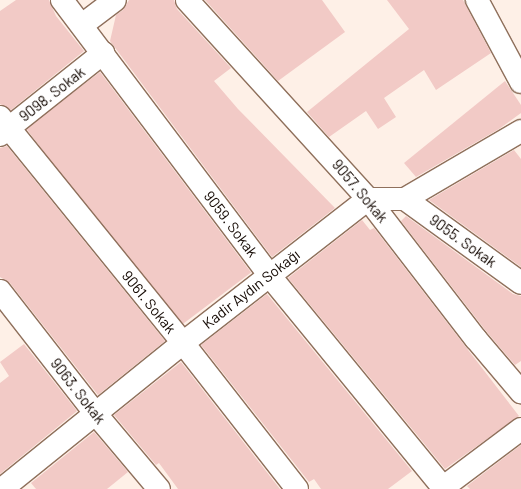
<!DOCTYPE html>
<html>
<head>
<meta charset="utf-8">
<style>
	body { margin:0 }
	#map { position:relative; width:521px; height:489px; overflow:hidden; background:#fef0e7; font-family:Barlow,sans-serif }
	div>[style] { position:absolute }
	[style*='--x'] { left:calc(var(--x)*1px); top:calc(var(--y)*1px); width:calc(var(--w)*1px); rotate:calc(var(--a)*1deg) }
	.building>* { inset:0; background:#f2cac6; transform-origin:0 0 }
	.roads { filter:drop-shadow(1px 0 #8f705c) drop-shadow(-1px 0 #8f705c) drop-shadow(0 1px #8f705c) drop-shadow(0 -1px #8f705c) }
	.street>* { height:22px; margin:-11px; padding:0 11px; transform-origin:11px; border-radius:11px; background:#fff }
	span { translate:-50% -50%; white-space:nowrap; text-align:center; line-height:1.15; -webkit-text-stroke:5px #fff; paint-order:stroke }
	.street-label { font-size:15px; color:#140903 }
</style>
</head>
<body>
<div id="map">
	<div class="building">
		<i style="clip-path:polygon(16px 0,49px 0,56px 16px,84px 51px,11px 110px,0 104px,0 11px)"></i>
		<i style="clip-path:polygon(174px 0,177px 9px,231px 68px,214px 81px,238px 109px,335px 208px,272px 257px,110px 41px,116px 15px,123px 10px,129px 0)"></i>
		<i style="clip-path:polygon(205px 0,322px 0,345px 32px,278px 81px)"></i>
		<i style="clip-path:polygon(387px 0,463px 0,491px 53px,436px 90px,424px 70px,384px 98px,396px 117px,378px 129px,366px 111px,329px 137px,307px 112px,409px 29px)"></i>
		<i style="left:100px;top:72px;width:251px;height:93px;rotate:53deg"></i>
		<i style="clip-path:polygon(505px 81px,521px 105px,521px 113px,499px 129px,416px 177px,404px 163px)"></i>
		<i style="clip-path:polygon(7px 146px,165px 341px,98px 395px,10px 283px,0 277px,0 148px)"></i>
		<i style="clip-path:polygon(514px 150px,521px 159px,521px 267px,429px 200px)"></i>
		<i style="clip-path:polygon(406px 216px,513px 294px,521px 296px,521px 361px,515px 365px,486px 331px,401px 221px)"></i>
		<i style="clip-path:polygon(362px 220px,370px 230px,374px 228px,519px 416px,445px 469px,288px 278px)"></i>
		<i style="clip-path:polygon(267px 294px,412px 471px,388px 489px,321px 489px,314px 479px,309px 482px,201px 345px)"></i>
		<i style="clip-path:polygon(24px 344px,77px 411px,0 474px,0 383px,9px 376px,0 362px)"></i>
		<i style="clip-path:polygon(181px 362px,280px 489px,178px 489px,159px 463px,156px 465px,114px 415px)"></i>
		<i style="clip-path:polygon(94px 432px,128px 472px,107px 489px,36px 489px,31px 483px)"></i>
		<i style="clip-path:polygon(521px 445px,521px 489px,470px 489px,467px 486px)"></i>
	</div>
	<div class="roads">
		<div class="street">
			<i style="--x:62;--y:0;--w:344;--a:53"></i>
			<i style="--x:269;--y:275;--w:276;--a:50.7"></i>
			<i style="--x:187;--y:0;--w:269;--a:47.7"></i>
			<i style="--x:368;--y:199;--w:177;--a:52.4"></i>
			<i style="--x:476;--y:339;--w:70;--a:49.7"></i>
			<i style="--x:477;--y:0;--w:93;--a:61.8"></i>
			<i style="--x:82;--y:25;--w:41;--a:-37.1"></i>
			<i style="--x:0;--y:117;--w:291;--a:51"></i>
			<i style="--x:183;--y:343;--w:185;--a:52"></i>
			<i style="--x:0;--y:135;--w:132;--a:-38.5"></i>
			<i style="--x:405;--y:199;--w:143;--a:35.9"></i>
			<i style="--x:0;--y:291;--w:155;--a:52.1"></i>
			<i style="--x:95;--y:413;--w:99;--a:49.9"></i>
			<i style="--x:2;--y:489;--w:233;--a:-38.9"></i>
			<i style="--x:183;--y:343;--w:234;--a:-37.9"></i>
			<i style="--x:368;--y:199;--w:37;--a:0"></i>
			<i style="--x:405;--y:199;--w:134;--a:-30.4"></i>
			<i style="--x:441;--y:489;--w:100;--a:-36.9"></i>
		</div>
	</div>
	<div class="street-label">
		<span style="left:52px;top:94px;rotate:-38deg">9098. Sokak</span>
		<span style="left:360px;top:191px;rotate:50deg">9057. Sokak</span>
		<span style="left:231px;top:224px;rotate:53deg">9059. Sokak</span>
		<span style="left:463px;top:241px;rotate:36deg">9055. Sokak</span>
		<span style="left:251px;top:289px;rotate:-38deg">Kadir Aydın Sokağı</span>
		<span style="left:149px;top:302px;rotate:51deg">9061. Sokak</span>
		<span style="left:78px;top:391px;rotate:52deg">9063. Sokak</span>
	</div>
</div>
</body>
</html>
